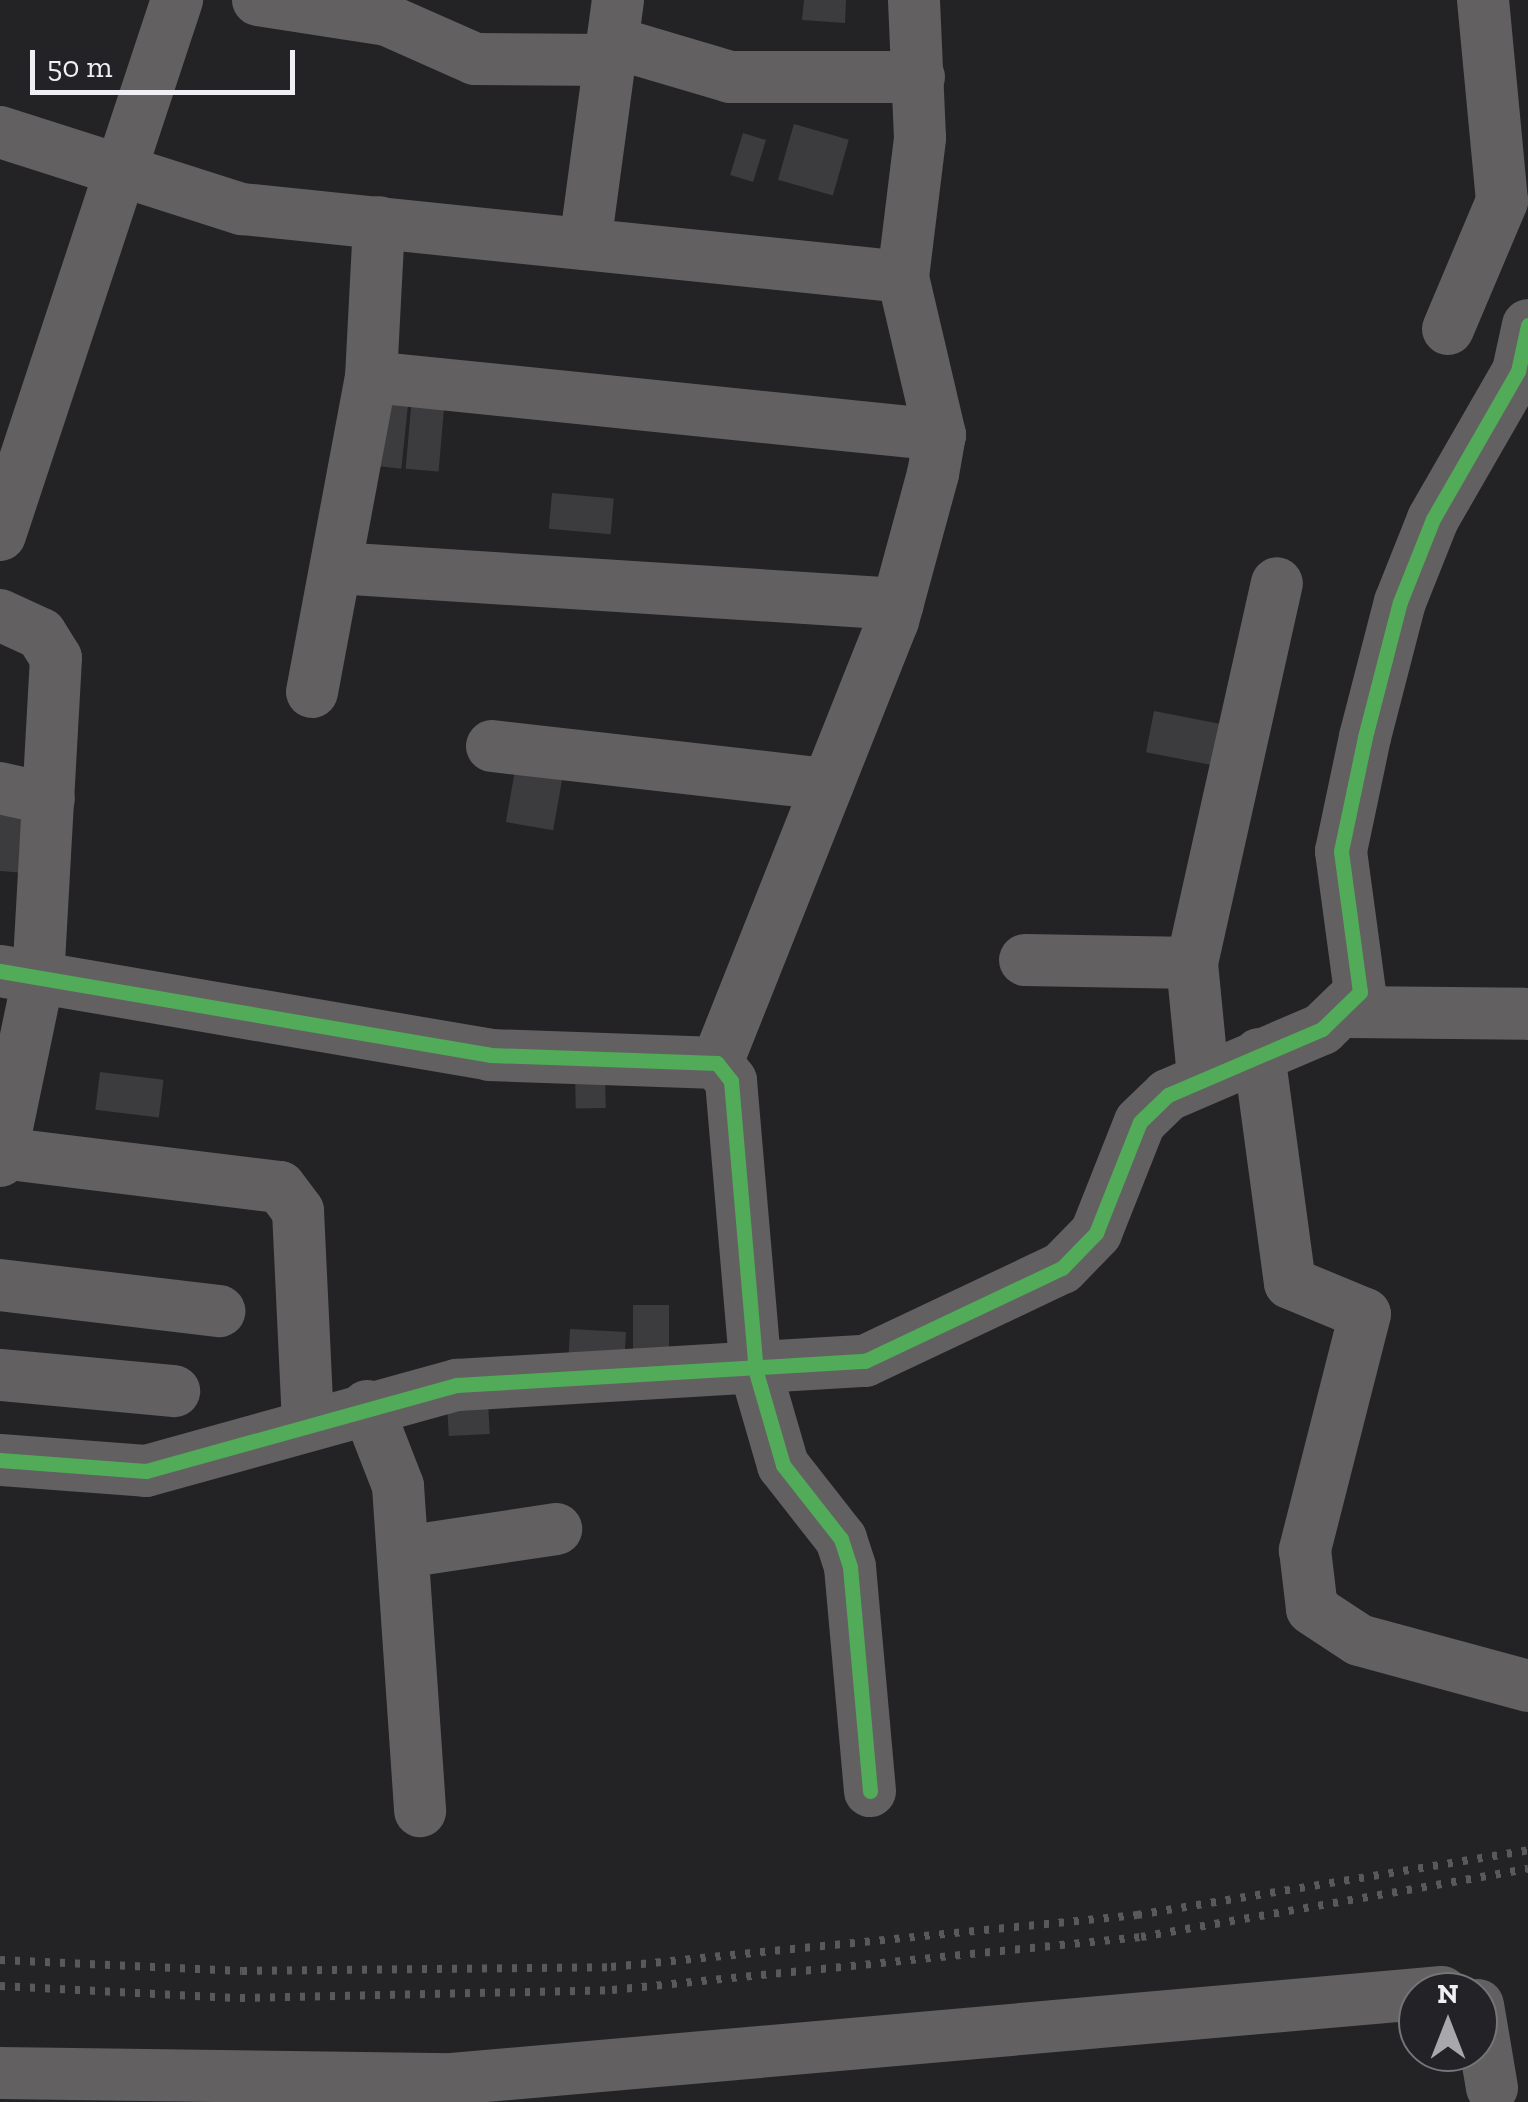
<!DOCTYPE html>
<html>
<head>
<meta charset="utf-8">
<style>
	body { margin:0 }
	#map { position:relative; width:1528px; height:2102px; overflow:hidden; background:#232326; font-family:"Zilla Slab",serif }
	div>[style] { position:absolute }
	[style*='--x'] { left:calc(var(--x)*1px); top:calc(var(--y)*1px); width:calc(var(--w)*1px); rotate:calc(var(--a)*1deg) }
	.building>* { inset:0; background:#3c3c3e; transform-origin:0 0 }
	.minor>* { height:52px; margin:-26px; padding:0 26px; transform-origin:26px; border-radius:26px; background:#626061 }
	.rail>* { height:8px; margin-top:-4px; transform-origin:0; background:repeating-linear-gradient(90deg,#59595b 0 5px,transparent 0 15px) }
	.cycleway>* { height:15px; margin:-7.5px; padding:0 7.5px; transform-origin:7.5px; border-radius:7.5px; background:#51ab58 }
	span { translate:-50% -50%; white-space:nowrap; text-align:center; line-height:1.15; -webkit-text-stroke:10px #222227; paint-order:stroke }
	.north { position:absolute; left:1398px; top:1972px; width:100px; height:100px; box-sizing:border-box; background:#222227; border:2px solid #747479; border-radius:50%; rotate:0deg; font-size:28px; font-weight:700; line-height:40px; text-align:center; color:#f0f0f4 }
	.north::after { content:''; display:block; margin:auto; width:35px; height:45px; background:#a8a8ac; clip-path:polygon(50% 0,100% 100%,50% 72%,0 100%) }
	.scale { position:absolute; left:30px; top:50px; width:265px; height:45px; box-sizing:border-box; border:5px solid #f0f0f4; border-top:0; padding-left:12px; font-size:30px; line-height:35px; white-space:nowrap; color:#f0f0f4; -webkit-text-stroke:8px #222227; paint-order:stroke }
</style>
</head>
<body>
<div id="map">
	<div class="building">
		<i style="clip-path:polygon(804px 0,846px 0,845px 23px,802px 20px)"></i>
		<i style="left:794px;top:124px;width:57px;height:58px;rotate:16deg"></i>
		<i style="left:743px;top:133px;width:24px;height:44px;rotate:17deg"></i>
		<i style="left:380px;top:394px;width:29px;height:72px;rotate:6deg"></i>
		<i style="left:412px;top:396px;width:33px;height:73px;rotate:5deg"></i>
		<i style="left:552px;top:493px;width:62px;height:36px;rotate:5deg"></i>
		<i style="left:1154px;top:711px;width:72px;height:42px;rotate:11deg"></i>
		<i style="left:517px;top:759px;width:48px;height:64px;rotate:10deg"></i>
		<i style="clip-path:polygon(0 812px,29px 814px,24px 873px,0 871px)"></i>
		<i style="left:605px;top:1067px;width:41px;height:30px;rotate:89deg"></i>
		<i style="left:100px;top:1072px;width:64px;height:38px;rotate:7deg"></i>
		<i style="left:633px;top:1305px;width:36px;height:66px"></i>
		<i style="left:570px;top:1329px;width:56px;height:37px;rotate:3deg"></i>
		<i style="left:488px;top:1401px;width:33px;height:41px;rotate:87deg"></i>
	</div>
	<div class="minor">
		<i style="--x:258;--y:0;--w:131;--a:8.8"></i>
		<i style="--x:387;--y:20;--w:96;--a:23.9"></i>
		<i style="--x:475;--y:59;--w:135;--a:0.4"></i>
		<i style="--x:612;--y:42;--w:123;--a:16.5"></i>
		<i style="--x:730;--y:77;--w:189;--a:0"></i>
		<i style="--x:0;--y:132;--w:254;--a:17.7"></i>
		<i style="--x:242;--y:209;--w:664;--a:5.87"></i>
		<i style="--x:585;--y:244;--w:246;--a:-82.3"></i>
		<i style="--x:1448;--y:329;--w:139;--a:-67.1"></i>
		<i style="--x:1502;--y:201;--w:202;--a:-95.4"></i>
		<i style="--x:371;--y:377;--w:572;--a:5.82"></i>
		<i style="--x:0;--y:535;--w:564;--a:-71.69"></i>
		<i style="--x:337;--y:568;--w:562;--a:3.67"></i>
		<i style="--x:0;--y:615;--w:45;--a:24.9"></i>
		<i style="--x:41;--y:634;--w:28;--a:58"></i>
		<i style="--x:56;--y:658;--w:322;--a:93.2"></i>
		<i style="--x:38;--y:979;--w:186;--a:101.8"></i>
		<i style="--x:312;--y:692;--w:320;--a:-79.4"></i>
		<i style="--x:371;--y:377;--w:155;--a:-87"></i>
		<i style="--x:492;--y:746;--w:338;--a:6.5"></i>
		<i style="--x:0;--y:788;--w:50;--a:12.7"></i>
		<i style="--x:1025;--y:960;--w:167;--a:1"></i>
		<i style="--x:0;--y:971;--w:497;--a:9.7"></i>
		<i style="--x:490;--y:1055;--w:227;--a:2"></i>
		<i style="--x:717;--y:1063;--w:23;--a:52"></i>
		<i style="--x:731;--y:1081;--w:292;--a:85.1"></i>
		<i style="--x:756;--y:1372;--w:97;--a:73.8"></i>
		<i style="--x:783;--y:1465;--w:94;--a:51.9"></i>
		<i style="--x:841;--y:1539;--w:29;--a:72"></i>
		<i style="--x:850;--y:1567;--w:225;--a:84.9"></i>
		<i style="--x:1348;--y:1012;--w:180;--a:0.6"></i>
		<i style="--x:1259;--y:1054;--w:231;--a:82.3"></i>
		<i style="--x:1290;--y:1283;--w:81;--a:22.5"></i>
		<i style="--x:1365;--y:1314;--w:244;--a:104.3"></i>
		<i style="--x:1305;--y:1550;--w:59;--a:83.2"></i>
		<i style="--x:1312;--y:1609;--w:56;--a:33.4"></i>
		<i style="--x:1359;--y:1640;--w:175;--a:15.2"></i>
		<i style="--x:717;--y:1063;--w:476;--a:-68.3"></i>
		<i style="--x:893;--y:621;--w:152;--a:-74.8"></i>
		<i style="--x:933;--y:474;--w:40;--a:-80"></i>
		<i style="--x:940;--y:435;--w:162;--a:-103.2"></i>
		<i style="--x:903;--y:277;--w:140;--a:-83"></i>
		<i style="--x:920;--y:138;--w:138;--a:-92.5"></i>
		<i style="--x:1203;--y:1076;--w:114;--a:-95.6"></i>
		<i style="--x:1192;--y:963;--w:389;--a:-77.4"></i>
		<i style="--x:2;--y:1153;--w:280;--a:7"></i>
		<i style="--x:280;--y:1187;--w:30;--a:53"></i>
		<i style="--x:298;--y:1211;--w:214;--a:87.3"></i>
		<i style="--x:0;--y:1285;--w:221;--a:6.8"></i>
		<i style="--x:0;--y:1375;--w:175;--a:5.3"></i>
		<i style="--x:367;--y:1406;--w:86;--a:68.8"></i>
		<i style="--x:398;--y:1486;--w:326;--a:86.1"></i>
		<i style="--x:0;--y:1460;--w:146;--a:4.3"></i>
		<i style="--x:146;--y:1471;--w:323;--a:-15.5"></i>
		<i style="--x:457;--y:1385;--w:409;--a:-3.4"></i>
		<i style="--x:865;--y:1361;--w:218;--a:-25.3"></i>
		<i style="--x:1062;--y:1268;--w:49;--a:-45.8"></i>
		<i style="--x:1096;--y:1233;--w:119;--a:-68.4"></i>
		<i style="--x:1140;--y:1122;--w:39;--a:-44"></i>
		<i style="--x:1168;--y:1095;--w:168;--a:-23.2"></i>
		<i style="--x:1322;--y:1029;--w:53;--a:-44.2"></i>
		<i style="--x:1360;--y:992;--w:142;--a:-97.7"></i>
		<i style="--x:1341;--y:851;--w:116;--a:-78.1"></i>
		<i style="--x:1365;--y:737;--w:139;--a:-75.5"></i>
		<i style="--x:1400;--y:602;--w:89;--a:-68.3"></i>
		<i style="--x:1433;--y:519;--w:171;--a:-60.1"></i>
		<i style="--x:1518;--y:371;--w:47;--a:-77.7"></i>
		<i style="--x:404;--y:1552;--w:154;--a:-8.6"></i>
		<i style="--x:1478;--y:2005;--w:84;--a:80.4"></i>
		<i style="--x:0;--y:2073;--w:452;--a:0.8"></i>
		<i style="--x:452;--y:2079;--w:994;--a:-5.02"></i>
	</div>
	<div class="rail">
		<i style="--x:0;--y:1960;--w:242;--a:2.6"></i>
		<i style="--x:242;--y:1971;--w:369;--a:-0.6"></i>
		<i style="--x:611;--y:1967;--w:529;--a:-5.65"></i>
		<i style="--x:1137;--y:1915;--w:396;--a:-9.4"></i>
		<i style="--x:0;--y:1986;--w:240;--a:2.9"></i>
		<i style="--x:240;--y:1998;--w:372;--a:-1.2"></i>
		<i style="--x:612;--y:1990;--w:532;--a:-5.72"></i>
		<i style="--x:1141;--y:1937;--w:393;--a:-10"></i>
	</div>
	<div class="cycleway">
		<i style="--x:0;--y:971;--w:497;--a:9.7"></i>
		<i style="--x:490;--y:1055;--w:227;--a:2"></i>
		<i style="--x:717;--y:1063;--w:23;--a:52"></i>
		<i style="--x:731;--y:1081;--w:292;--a:85.1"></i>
		<i style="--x:756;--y:1372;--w:97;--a:73.8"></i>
		<i style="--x:783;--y:1465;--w:94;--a:51.9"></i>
		<i style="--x:841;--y:1539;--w:29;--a:72"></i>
		<i style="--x:850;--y:1567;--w:225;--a:84.9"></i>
		<i style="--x:0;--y:1460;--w:146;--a:4.3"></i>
		<i style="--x:146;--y:1471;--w:323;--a:-15.5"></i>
		<i style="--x:457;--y:1385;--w:409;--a:-3.4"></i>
		<i style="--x:865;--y:1361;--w:218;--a:-25.3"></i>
		<i style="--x:1062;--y:1268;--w:49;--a:-45.8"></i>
		<i style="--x:1096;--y:1233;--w:119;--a:-68.4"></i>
		<i style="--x:1140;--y:1122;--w:39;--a:-44"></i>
		<i style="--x:1168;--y:1095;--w:168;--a:-23.2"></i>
		<i style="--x:1322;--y:1029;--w:53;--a:-44.2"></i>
		<i style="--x:1360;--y:992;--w:142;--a:-97.7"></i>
		<i style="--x:1341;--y:851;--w:116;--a:-78.1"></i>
		<i style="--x:1365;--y:737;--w:139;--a:-75.5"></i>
		<i style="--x:1400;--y:602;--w:89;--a:-68.3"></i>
		<i style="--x:1433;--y:519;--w:171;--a:-60.1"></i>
		<i style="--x:1518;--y:371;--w:47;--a:-77.7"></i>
	</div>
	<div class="north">N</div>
	<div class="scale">50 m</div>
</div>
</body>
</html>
